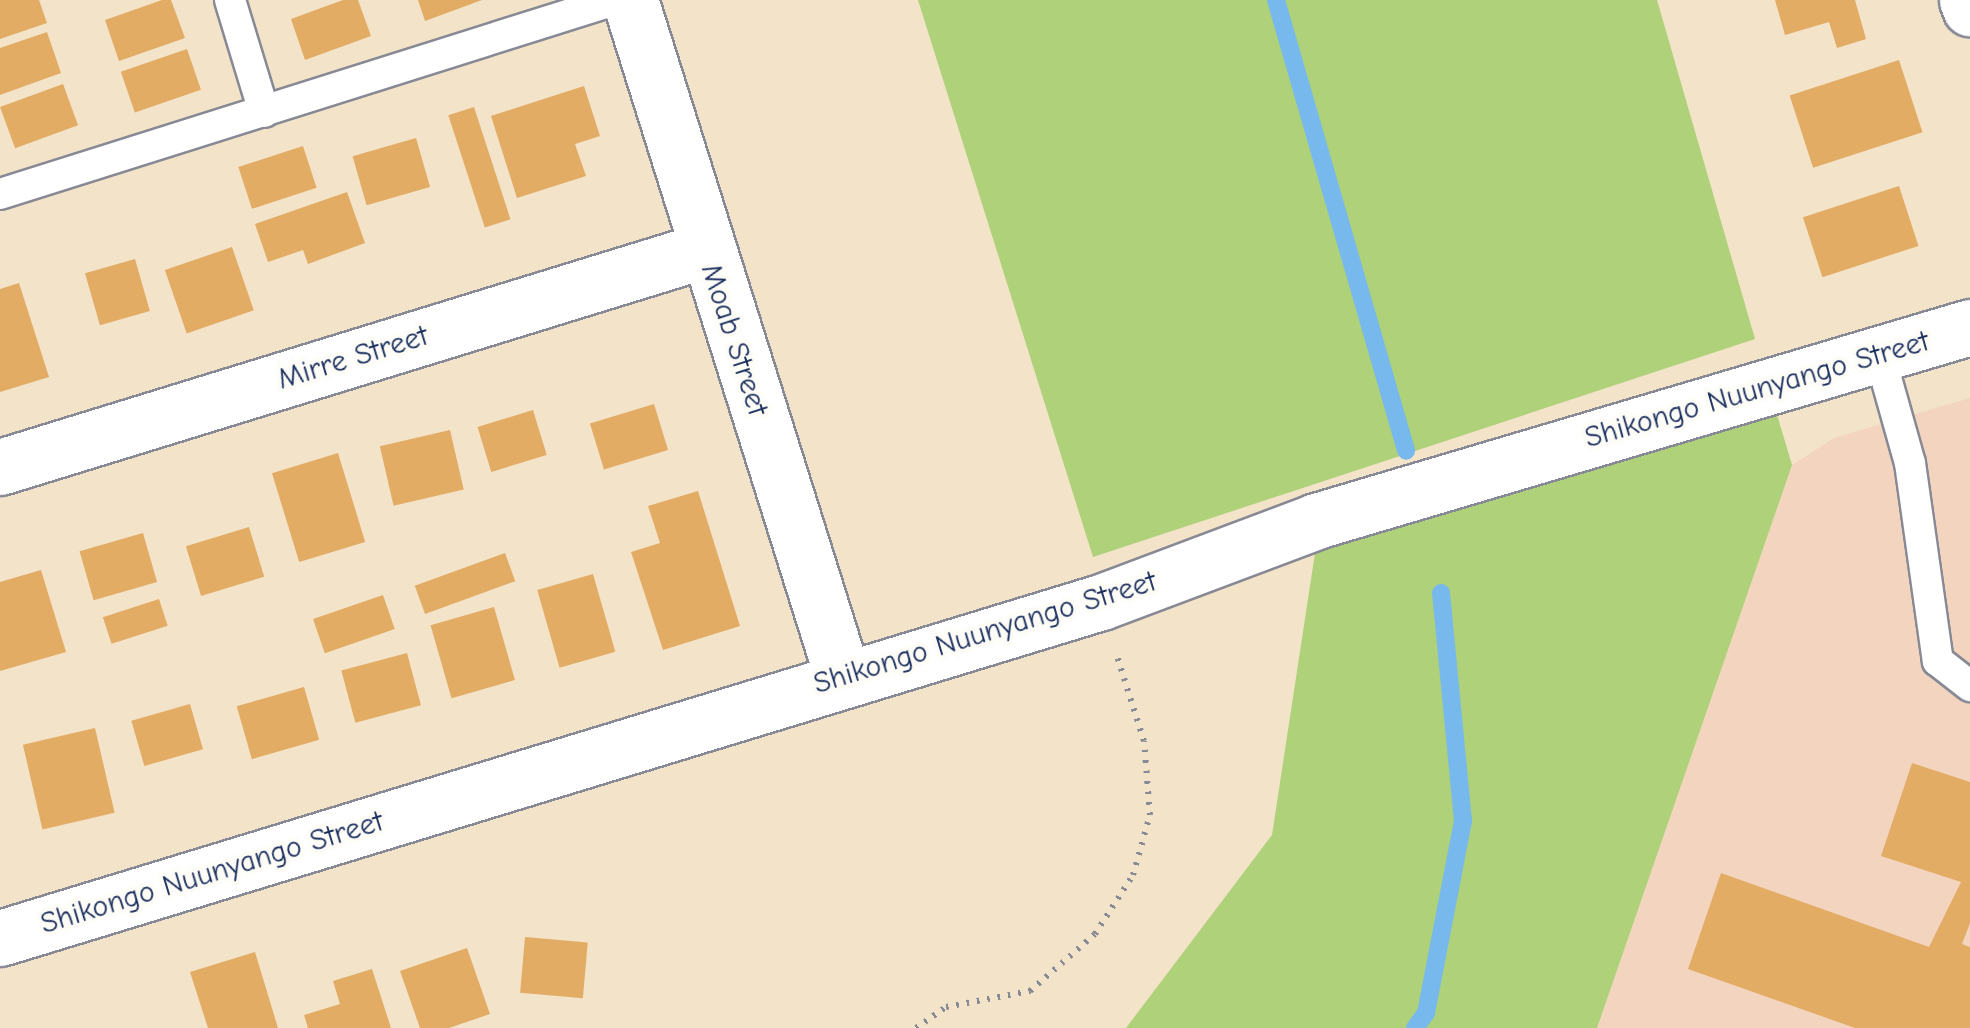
<!DOCTYPE html>
<html>
<head>
<meta charset="utf-8">
<style>
	body { margin:0 }
	#map { position:relative; width:1970px; height:1028px; overflow:hidden; background:#f3e3c9; font-family:"Comic Neue",sans-serif }
	div>[style] { position:absolute }
	[style*='--x'] { left:calc(var(--x)*1px); top:calc(var(--y)*1px); width:calc(var(--w)*1px); rotate:calc(var(--a)*1deg) }
	.built>* { inset:0; background:#f3d4bf }
	.green>* { inset:0; background:#aed179 }
	.stream>* { height:18px; margin:-9px; padding:0 9px; transform-origin:9px; border-radius:9px; background:#78b9ed }
	.building>* { inset:0; background:#e2ac65; transform-origin:0 0 }
	.path>* { height:6px; margin-top:-3px; transform-origin:0; background:repeating-linear-gradient(90deg,#878994 0 2.5px,transparent 0 10.5px) }
	.roads { filter:drop-shadow(2px 0 #878994) drop-shadow(-2px 0 #878994) drop-shadow(0 2px #878994) drop-shadow(0 -2px #878994) }
	.lane>* { height:30px; margin:-15px; padding:0 15px; transform-origin:15px; border-radius:15px; background:#fff }
	.street>* { height:55px; margin:-27.5px; padding:0 27.5px; transform-origin:27.5px; border-radius:27.5px; background:#fff }
	span { translate:-50% -50%; white-space:nowrap; text-align:center; line-height:1.15; -webkit-text-stroke:9px #fdfcf7; paint-order:stroke }
	.street-label { font-size:30px; color:#1b2f5e }
</style>
</head>
<body>
<div id="map">
	<div class="built">
		<i style="clip-path:polygon(1970px 398px,1970px 1028px,1597px 1028px,1792px 465px,1834px 438px)"></i>
	</div>
	<div class="green">
		<i style="clip-path:polygon(918px 0,1657px 0,1755px 339px,1093px 557px)"></i>
		<i style="clip-path:polygon(1767px 381px,1792px 465px,1597px 1028px,1126px 1028px,1272px 835px,1319px 527px)"></i>
	</div>
	<div class="stream">
		<i style="--x:1276;--y:0;--w:469;--a:73.9"></i>
		<i style="--x:1415;--y:1028;--w:19;--a:-54"></i>
		<i style="--x:1426;--y:1013;--w:196;--a:-79.1"></i>
		<i style="--x:1463;--y:821;--w:229;--a:-95.5"></i>
	</div>
	<div class="building">
		<i style="clip-path:polygon(0 0,39px 0,47px 23px,0 39px)"></i>
		<i style="clip-path:polygon(162px 0,171px 0,185px 38px,119px 61px,105px 20px)"></i>
		<i style="clip-path:polygon(343px 0,358px 0,371px 36px,305px 60px,291px 19px)"></i>
		<i style="clip-path:polygon(418px 0,482px 0,425px 21px)"></i>
		<i style="clip-path:polygon(1775px 0,1855px 0,1866px 39px,1837px 48px,1829px 22px,1785px 35px)"></i>
		<i style="clip-path:polygon(47px 32px,61px 73px,0 95px,0 48px)"></i>
		<i style="left:187px;top:49px;width:43px;height:70px;rotate:71deg"></i>
		<i style="left:1899px;top:60px;width:76px;height:115px;rotate:72deg"></i>
		<i style="left:63px;top:84px;width:44px;height:67px;rotate:70deg"></i>
		<i style="clip-path:polygon(584px 86px,600px 136px,575px 144px,586px 176px,517px 198px,491px 116px)"></i>
		<i style="left:474px;top:107px;width:118px;height:27px;rotate:72deg"></i>
		<i style="left:416px;top:138px;width:51px;height:66px;rotate:74deg"></i>
		<i style="left:303px;top:146px;width:44px;height:68px;rotate:72deg"></i>
		<i style="left:1899px;top:186px;width:63px;height:101px;rotate:72deg"></i>
		<i style="clip-path:polygon(347px 192px,365px 243px,308px 264px,303px 250px,268px 262px,255px 224px)"></i>
		<i style="left:232px;top:247px;width:67px;height:71px;rotate:71deg"></i>
		<i style="left:135px;top:259px;width:54px;height:52px;rotate:74deg"></i>
		<i style="clip-path:polygon(19px 283px,49px 377px,0 392px,0 289px)"></i>
		<i style="left:654px;top:404px;width:48px;height:67px;rotate:73deg"></i>
		<i style="left:533px;top:410px;width:47px;height:58px;rotate:73deg"></i>
		<i style="left:450px;top:430px;width:61px;height:72px;rotate:77deg"></i>
		<i style="left:338px;top:453px;width:93px;height:69px;rotate:73deg"></i>
		<i style="clip-path:polygon(698px 491px,740px 626px,663px 650px,631px 552px,660px 543px,648px 506px)"></i>
		<i style="left:249px;top:527px;width:52px;height:66px;rotate:73deg"></i>
		<i style="left:143px;top:533px;width:51px;height:66px;rotate:74deg"></i>
		<i style="left:505px;top:553px;width:30px;height:96px;rotate:70deg"></i>
		<i style="clip-path:polygon(41px 570px,66px 652px,0 671px,0 582px)"></i>
		<i style="left:593px;top:574px;width:81px;height:58px;rotate:74deg"></i>
		<i style="left:383px;top:595px;width:36px;height:74px;rotate:71deg"></i>
		<i style="left:159px;top:599px;width:28px;height:59px;rotate:72deg"></i>
		<i style="left:494px;top:607px;width:76px;height:66px;rotate:74deg"></i>
		<i style="left:407px;top:653px;width:54px;height:68px;rotate:75deg"></i>
		<i style="left:304px;top:687px;width:55px;height:70px;rotate:74deg"></i>
		<i style="left:190px;top:704px;width:47px;height:61px;rotate:74deg"></i>
		<i style="left:95px;top:728px;width:87px;height:74px;rotate:77deg"></i>
		<i style="clip-path:polygon(1912px 763px,1970px 782px,1970px 923px,1962px 944px,1970px 947px,1970px 1028px,1855px 1028px,1688px 969px,1721px 873px,1929px 947px,1961px 882px,1881px 856px)"></i>
		<i style="left:525px;top:937px;width:63px;height:56px;rotate:5deg"></i>
		<i style="clip-path:polygon(467px 948px,490px 1014px,449px 1028px,420px 1028px,400px 971px)"></i>
		<i style="clip-path:polygon(255px 952px,278px 1028px,208px 1028px,190px 972px)"></i>
		<i style="clip-path:polygon(372px 969px,391px 1028px,308px 1028px,304px 1015px,340px 1004px,333px 981px)"></i>
	</div>
	<div class="path">
		<i style="--x:916;--y:1028;--w:37;--a:-35"></i>
		<i style="--x:946;--y:1007;--w:86;--a:-10.8"></i>
		<i style="--x:1030;--y:991;--w:86;--a:-41.2"></i>
		<i style="--x:1095;--y:934;--w:70;--a:-57.2"></i>
		<i style="--x:1133;--y:875;--w:62;--a:-74.2"></i>
		<i style="--x:1150;--y:815;--w:74;--a:-94.6"></i>
		<i style="--x:1144;--y:741;--w:89;--a:-107.6"></i>
	</div>
	<div class="roads">
		<div class="lane">
			<i style="--x:230;--y:0;--w:117;--a:73.1"></i>
			<i style="--x:0;--y:194;--w:645;--a:-17.51"></i>
			<i style="--x:1879;--y:353;--w:114;--a:74.3"></i>
			<i style="--x:1910;--y:463;--w:200;--a:82"></i>
			<i style="--x:1938;--y:661;--w:41;--a:38"></i>
		</div>
		<div class="street">
			<i style="--x:630;--y:0;--w:711;--a:72.56"></i>
			<i style="--x:1967;--y:0;--w:9;--a:69"></i>
			<i style="--x:0;--y:467;--w:738;--a:-17.11"></i>
			<i style="--x:0;--y:938;--w:1151;--a:-16.97"></i>
			<i style="--x:1101;--y:602;--w:230;--a:-20.6"></i>
			<i style="--x:1316;--y:521;--w:682;--a:-16.52"></i>
		</div>
	</div>
	<div class="street-label">
		<span style="left:734px;top:340px;rotate:72deg">Moab Street</span>
		<span style="left:353px;top:358px;rotate:-17deg">Mirre Street</span>
		<span style="left:1757px;top:390px;rotate:-16deg">Shikongo Nuunyango Street</span>
		<span style="left:985px;top:633px;rotate:-17deg">Shikongo Nuunyango Street</span>
		<span style="left:212px;top:873px;rotate:-17deg">Shikongo Nuunyango Street</span>
	</div>
</div>
</body>
</html>
